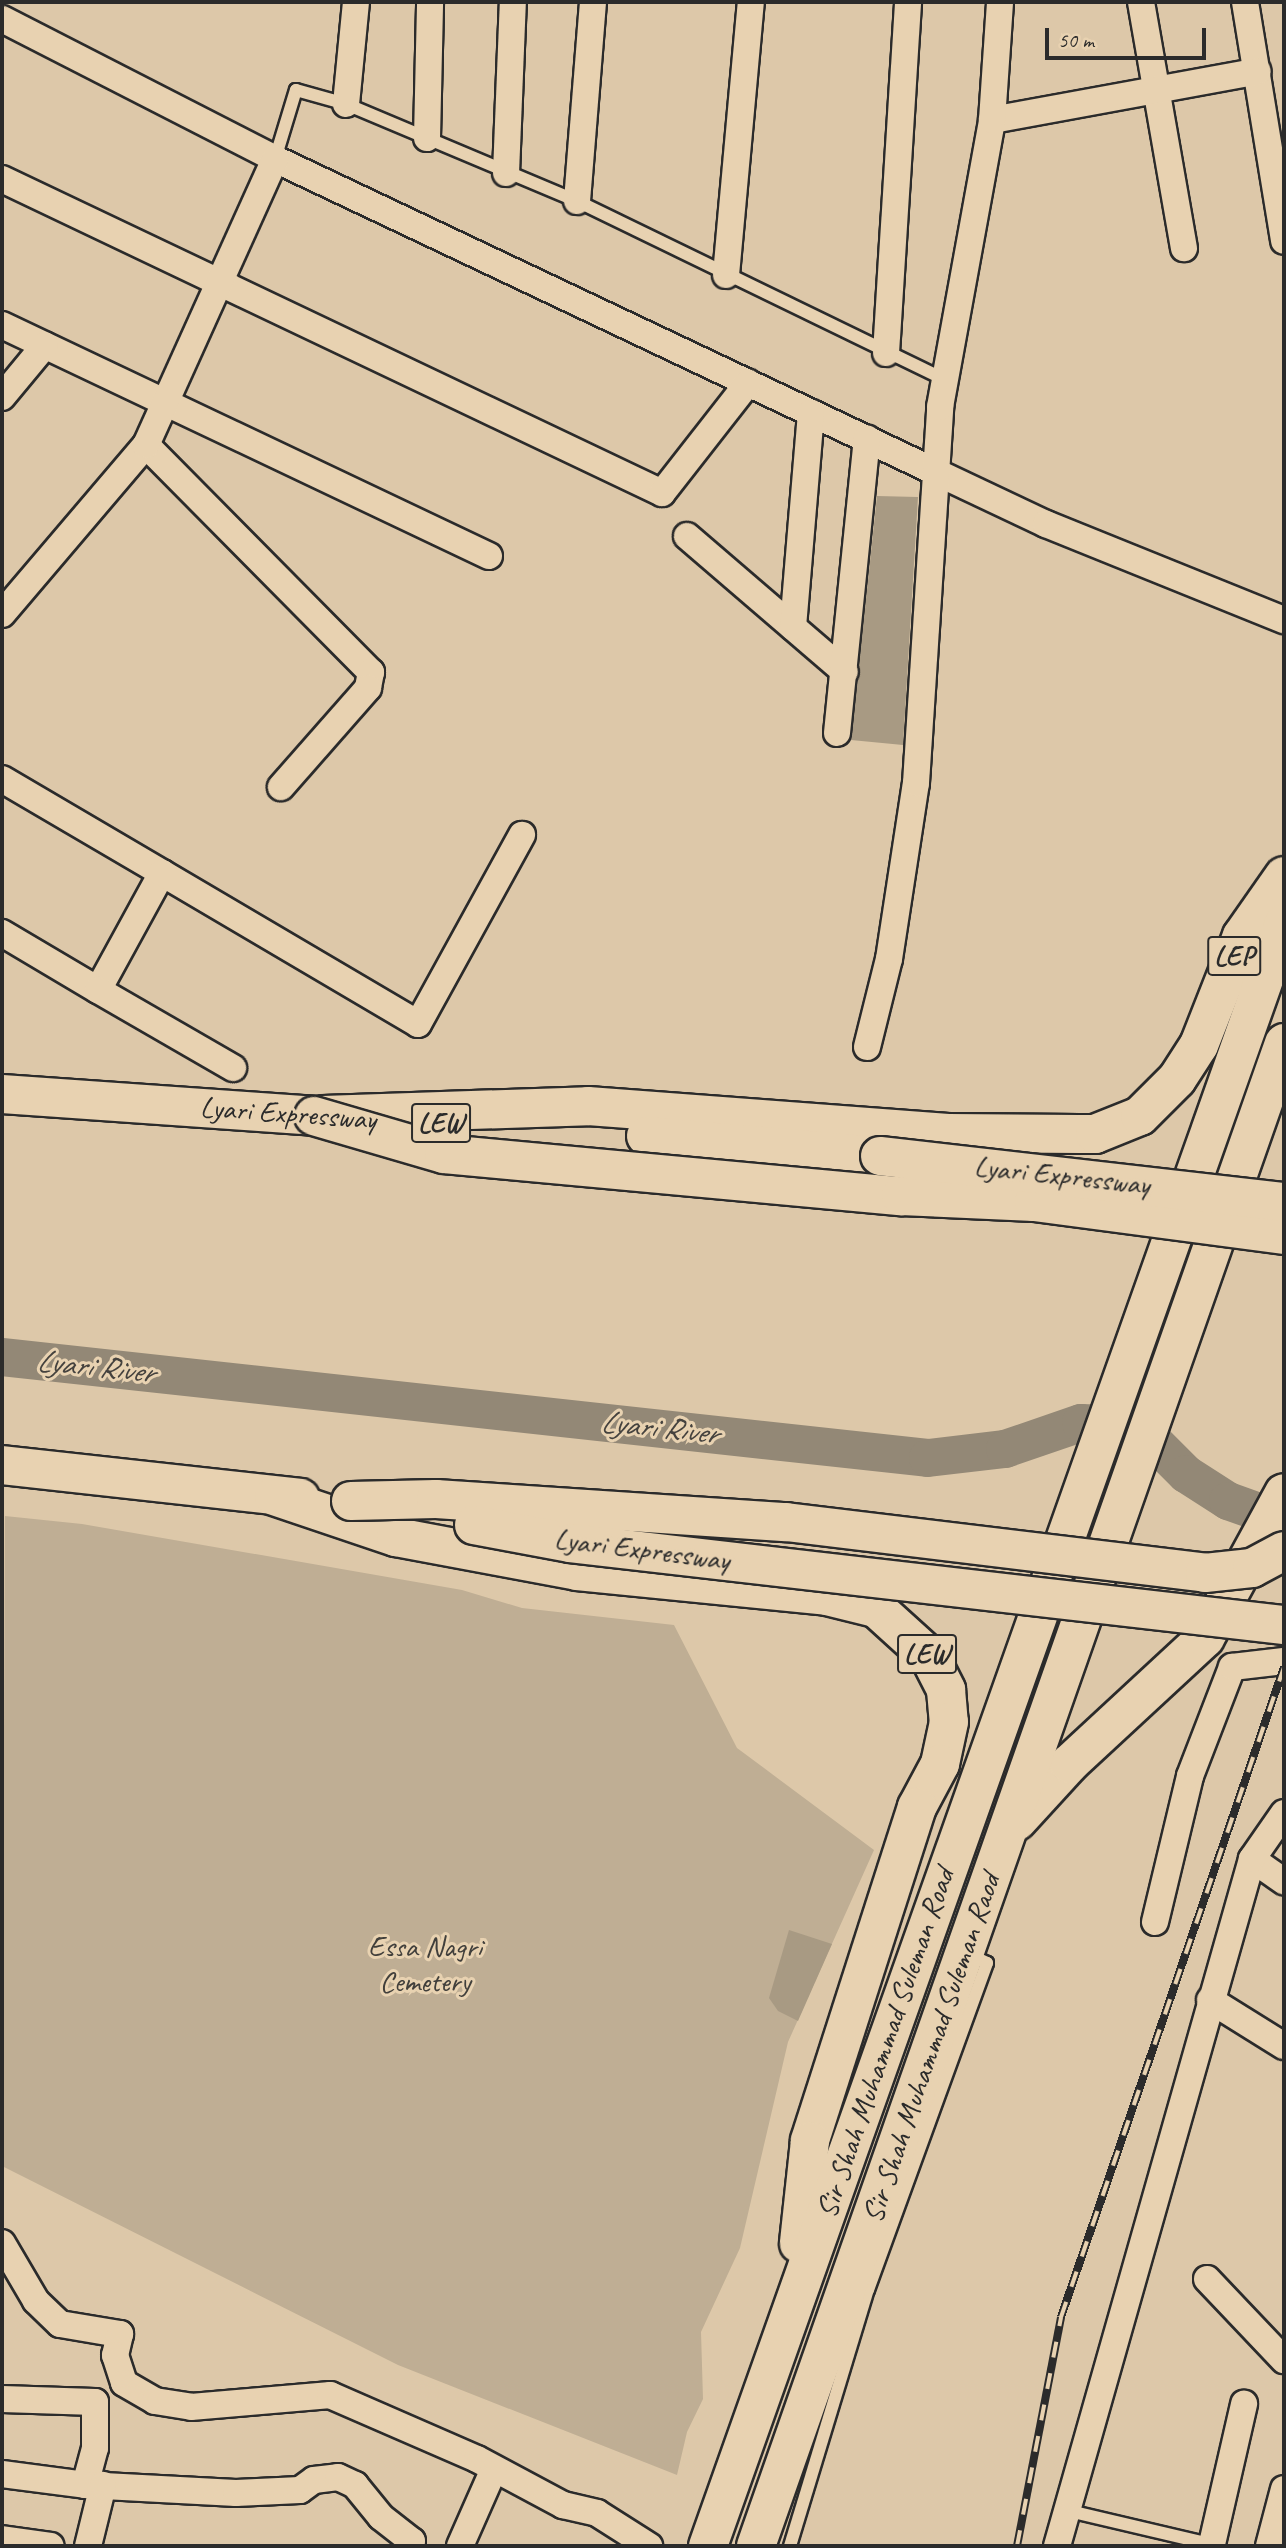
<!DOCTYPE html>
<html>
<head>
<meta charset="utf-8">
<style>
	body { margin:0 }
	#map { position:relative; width:1286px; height:2548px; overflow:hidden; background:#ddc8a9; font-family:Caveat,sans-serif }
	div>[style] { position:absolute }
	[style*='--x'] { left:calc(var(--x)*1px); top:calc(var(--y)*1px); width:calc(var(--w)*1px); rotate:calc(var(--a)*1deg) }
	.green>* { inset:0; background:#bfae94 }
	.river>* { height:38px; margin:-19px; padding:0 19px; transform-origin:19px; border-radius:19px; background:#938876 }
	.building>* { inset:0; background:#a89a83 }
	.roads { filter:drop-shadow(2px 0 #2b2b2b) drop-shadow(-2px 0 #2b2b2b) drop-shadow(0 2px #2b2b2b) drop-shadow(0 -2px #2b2b2b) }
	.lane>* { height:12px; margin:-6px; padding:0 6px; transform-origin:6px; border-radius:6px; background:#e8d2b1 }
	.street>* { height:26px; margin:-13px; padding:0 13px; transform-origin:13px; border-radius:13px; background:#e8d2b1 }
	.highway>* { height:38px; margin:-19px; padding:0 19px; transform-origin:19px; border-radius:19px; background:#e8d2b1 }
	.rail>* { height:8px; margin-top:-4px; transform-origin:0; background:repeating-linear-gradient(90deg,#e8d2b1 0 16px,#2b2b2b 0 32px); box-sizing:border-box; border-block:2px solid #2b2b2b }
	.bridges { filter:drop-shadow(2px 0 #2b2b2b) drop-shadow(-2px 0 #2b2b2b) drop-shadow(0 2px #2b2b2b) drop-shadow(0 -2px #2b2b2b) }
	.highway-bridge>* { height:38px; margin:-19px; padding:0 19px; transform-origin:19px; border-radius:19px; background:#e8d2b1 }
	span { translate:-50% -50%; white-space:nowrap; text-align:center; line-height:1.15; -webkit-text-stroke:6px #e8d2b1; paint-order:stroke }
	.shield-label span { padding:2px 5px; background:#e8d2b1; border:2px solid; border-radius:5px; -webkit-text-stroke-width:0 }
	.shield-label { font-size:28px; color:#2b2b2b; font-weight:700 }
	.street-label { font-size:30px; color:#2b2b2b }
	.park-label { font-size:30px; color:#413f3b }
	.water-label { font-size:32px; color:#45423e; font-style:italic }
	.frame { position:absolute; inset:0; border:4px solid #2b2b2b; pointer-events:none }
	.scale { position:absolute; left:1045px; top:28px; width:161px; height:32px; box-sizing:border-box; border:4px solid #2b2b2b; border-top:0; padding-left:9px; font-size:21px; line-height:24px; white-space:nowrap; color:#2b2b2b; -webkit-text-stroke:5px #e8d2b1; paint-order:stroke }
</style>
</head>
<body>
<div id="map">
	<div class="green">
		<i style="clip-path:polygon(5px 1516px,82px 1524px,462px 1590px,522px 1608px,674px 1625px,737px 1748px,874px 1850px,788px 2042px,740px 2248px,701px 2332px,703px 2399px,687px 2432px,677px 2475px,398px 2365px,2px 2166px)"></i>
	</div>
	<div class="river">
		<i style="--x:2;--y:1357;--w:931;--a:6.22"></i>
		<i style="--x:928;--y:1458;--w:78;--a:-6.7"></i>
		<i style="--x:1005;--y:1449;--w:80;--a:-18.9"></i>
		<i style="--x:1081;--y:1423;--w:35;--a:2"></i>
		<i style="--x:1116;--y:1424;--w:41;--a:24.7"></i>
		<i style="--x:1153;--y:1441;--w:47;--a:45"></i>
		<i style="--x:1186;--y:1474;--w:50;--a:32.7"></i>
		<i style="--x:1228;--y:1501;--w:59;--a:19.7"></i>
	</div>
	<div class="building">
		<i style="clip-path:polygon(877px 496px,918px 497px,903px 745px,851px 740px)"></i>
		<i style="clip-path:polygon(789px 1930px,832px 1944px,798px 2021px,778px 2011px,769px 1998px)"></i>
	</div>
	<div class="roads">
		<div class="lane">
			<i style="--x:275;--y:159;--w:72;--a:-73.1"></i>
			<i style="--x:296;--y:90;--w:52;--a:15.6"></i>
			<i style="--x:346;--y:104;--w:251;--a:22.8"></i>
			<i style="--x:577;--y:201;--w:411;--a:25.9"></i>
			<i style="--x:1065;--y:2510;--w:153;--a:13.2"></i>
			<i style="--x:790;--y:2546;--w:268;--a:-73.1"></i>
			<i style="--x:868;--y:2290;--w:348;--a:-70"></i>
			<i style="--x:987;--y:1963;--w:21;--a:-155"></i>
		</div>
		<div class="street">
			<i style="--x:1141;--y:2;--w:250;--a:80.1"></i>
			<i style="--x:1245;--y:2;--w:242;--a:80.7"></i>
			<i style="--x:2;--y:19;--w:307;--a:27.1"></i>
			<i style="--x:275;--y:159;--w:731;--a:25.34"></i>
			<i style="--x:936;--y:472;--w:122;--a:25.3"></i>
			<i style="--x:1046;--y:524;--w:257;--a:22"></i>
			<i style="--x:346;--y:104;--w:102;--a:-84.4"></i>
			<i style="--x:992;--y:120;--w:270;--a:-10.4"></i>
			<i style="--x:427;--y:138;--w:136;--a:-88.7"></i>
			<i style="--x:506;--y:173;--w:171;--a:-87.7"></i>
			<i style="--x:2;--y:179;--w:731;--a:25.44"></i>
			<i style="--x:662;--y:493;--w:140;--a:-52"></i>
			<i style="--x:577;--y:201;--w:200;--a:-85.4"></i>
			<i style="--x:726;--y:275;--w:274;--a:-84.8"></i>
			<i style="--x:2;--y:325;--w:539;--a:25.38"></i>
			<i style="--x:886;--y:353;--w:352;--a:-86.4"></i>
			<i style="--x:2;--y:397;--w:67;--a:-50.4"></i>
			<i style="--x:146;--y:445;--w:320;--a:45.3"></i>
			<i style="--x:371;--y:672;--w:16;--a:101"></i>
			<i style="--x:368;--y:688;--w:132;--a:131.3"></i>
			<i style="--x:687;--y:536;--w:208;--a:40.7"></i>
			<i style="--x:2;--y:614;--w:222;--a:-49.6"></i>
			<i style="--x:146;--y:445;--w:314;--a:-65.7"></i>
			<i style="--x:793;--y:627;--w:215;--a:-85.2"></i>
			<i style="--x:837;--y:733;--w:296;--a:-84.2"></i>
			<i style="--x:2;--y:779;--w:186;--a:30.4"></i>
			<i style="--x:162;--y:873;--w:133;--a:118.7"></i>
			<i style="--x:98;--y:990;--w:112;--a:-149.3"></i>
			<i style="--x:162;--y:873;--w:297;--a:30.5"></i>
			<i style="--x:418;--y:1024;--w:216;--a:-61.2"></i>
			<i style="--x:98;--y:990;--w:156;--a:30"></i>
			<i style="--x:867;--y:1047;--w:91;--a:-76"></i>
			<i style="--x:889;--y:959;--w:178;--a:-81.3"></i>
			<i style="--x:916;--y:783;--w:377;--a:-86.3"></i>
			<i style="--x:940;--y:407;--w:292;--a:-79.7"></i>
			<i style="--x:992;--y:120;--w:118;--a:-86.1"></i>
			<i style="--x:1252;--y:1859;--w:39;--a:35"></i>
			<i style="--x:1155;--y:1922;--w:150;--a:-76.5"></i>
			<i style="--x:1190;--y:1776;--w:117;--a:-68.9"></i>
			<i style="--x:1232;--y:1667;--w:52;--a:-6.6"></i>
			<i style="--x:1210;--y:2000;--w:87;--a:31.9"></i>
			<i style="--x:2;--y:2243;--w:67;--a:59.6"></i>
			<i style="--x:36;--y:2301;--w:33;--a:44"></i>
			<i style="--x:60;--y:2324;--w:61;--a:9.5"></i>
			<i style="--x:120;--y:2334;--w:22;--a:103"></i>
			<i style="--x:115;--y:2355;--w:29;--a:72"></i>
			<i style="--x:124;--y:2383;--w:36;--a:30"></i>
			<i style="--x:155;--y:2401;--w:36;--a:9"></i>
			<i style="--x:191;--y:2407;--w:140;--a:-4.9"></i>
			<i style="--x:330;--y:2395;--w:160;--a:23.5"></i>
			<i style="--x:477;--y:2459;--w:98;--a:28.1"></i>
			<i style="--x:563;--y:2505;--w:35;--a:13"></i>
			<i style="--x:597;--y:2513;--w:62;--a:32.4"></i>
			<i style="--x:1207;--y:2279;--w:112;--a:46.5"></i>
			<i style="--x:2;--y:2399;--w:93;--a:1.8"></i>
			<i style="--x:95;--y:2402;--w:46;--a:90"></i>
			<i style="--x:95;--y:2448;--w:38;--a:105"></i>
			<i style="--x:85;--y:2485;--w:151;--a:3"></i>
			<i style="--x:236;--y:2493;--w:64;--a:-2.7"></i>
			<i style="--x:300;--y:2490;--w:17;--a:-36"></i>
			<i style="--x:314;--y:2480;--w:24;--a:-7"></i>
			<i style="--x:338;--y:2477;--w:19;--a:25"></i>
			<i style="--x:355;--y:2485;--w:41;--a:50.9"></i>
			<i style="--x:381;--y:2517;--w:39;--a:38"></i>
			<i style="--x:412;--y:2541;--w:5;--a:112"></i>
			<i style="--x:2;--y:2474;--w:84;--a:7.5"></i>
			<i style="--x:2;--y:2539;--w:49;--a:8.1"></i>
			<i style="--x:1212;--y:2544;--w:144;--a:-77.1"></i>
			<i style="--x:88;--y:2546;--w:63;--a:-76.2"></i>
			<i style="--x:460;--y:2546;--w:84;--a:-66.2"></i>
			<i style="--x:1057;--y:2546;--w:714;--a:-74.15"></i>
			<i style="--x:1252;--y:1859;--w:56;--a:-55.2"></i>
			<i style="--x:1269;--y:2546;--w:59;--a:-75.3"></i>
		</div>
		<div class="highway">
			<i style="--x:2;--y:1094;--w:348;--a:4"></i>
			<i style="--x:323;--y:1115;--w:265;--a:-1.9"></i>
			<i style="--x:588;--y:1106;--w:361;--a:4.3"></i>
			<i style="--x:948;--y:1133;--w:147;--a:0.4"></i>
			<i style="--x:1095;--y:1134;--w:48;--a:-21.8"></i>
			<i style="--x:1140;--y:1116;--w:52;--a:-45"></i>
			<i style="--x:1177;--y:1079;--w:40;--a:-57.1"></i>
			<i style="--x:1199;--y:1045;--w:117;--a:-68.5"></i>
			<i style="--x:1242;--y:936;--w:73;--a:-55"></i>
			<i style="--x:646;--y:1136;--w:235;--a:4.9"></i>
			<i style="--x:2;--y:1465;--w:300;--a:6.3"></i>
			<i style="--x:274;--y:1496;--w:129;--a:18.6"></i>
			<i style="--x:396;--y:1537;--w:184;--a:10.6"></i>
			<i style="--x:577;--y:1571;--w:251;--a:5.7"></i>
			<i style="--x:827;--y:1596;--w:50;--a:13.8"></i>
			<i style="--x:876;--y:1608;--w:72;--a:42.2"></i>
			<i style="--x:929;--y:1656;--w:38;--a:63"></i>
			<i style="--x:946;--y:1690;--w:32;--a:85"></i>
			<i style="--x:949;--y:1722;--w:43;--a:102.1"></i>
			<i style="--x:940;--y:1764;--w:49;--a:118.1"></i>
			<i style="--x:917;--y:1807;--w:351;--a:107.8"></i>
			<i style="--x:810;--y:2141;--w:103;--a:96.2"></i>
			<i style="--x:1017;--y:1821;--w:77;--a:-47.6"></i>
			<i style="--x:1069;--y:1764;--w:185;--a:-42.8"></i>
			<i style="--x:1205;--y:1638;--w:165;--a:-61.4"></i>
			<i style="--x:708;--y:2546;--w:1722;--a:-70.46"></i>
			<i style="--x:756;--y:2546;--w:1593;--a:-70.64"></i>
		</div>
	</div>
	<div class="rail">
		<i style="--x:1017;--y:2546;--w:233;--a:-79.1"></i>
		<i style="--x:1061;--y:2317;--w:687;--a:-71.06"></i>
	</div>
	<div class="bridges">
		<div class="highway-bridge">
			<i style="--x:314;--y:1116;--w:135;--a:16.3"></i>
			<i style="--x:444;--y:1154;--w:459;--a:5.3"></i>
			<i style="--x:901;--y:1196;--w:133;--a:2.6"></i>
			<i style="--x:1034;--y:1202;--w:252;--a:7.5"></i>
			<i style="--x:880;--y:1156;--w:407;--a:6.5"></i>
			<i style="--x:351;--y:1501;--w:85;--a:-1.3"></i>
			<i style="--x:436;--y:1499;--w:351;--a:3.8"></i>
			<i style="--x:786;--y:1522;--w:422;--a:6.9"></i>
			<i style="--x:1205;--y:1573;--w:47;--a:-6.1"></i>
			<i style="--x:1252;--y:1568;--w:36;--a:-28"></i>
			<i style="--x:474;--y:1525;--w:98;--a:10.6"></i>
			<i style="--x:570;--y:1543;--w:719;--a:6.55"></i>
		</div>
	</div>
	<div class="shield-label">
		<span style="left:1234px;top:956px">LEP</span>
		<span style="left:441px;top:1123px">LEW</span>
		<span style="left:927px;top:1654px">LEW</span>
	</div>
	<div class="street-label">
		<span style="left:288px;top:1113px;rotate:4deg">Lyari Expressway</span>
		<span style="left:1062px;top:1175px;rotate:6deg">Lyari Expressway</span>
		<span style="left:642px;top:1549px;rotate:7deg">Lyari Expressway</span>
		<span style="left:885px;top:2043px;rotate:-71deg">Sir Shah Muhammad Suleman Road</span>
		<span style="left:931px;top:2048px;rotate:-71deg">Sir Shah Muhammad Suleman Raod</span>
	</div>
	<div class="park-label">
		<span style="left:425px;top:1963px">Essa Nagri<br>Cemetery</span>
	</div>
	<div class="water-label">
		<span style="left:95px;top:1367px;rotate:6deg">Lyari River</span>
		<span style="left:659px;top:1428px;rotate:6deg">Lyari River</span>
	</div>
	<div class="frame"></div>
	<div class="scale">50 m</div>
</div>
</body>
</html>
